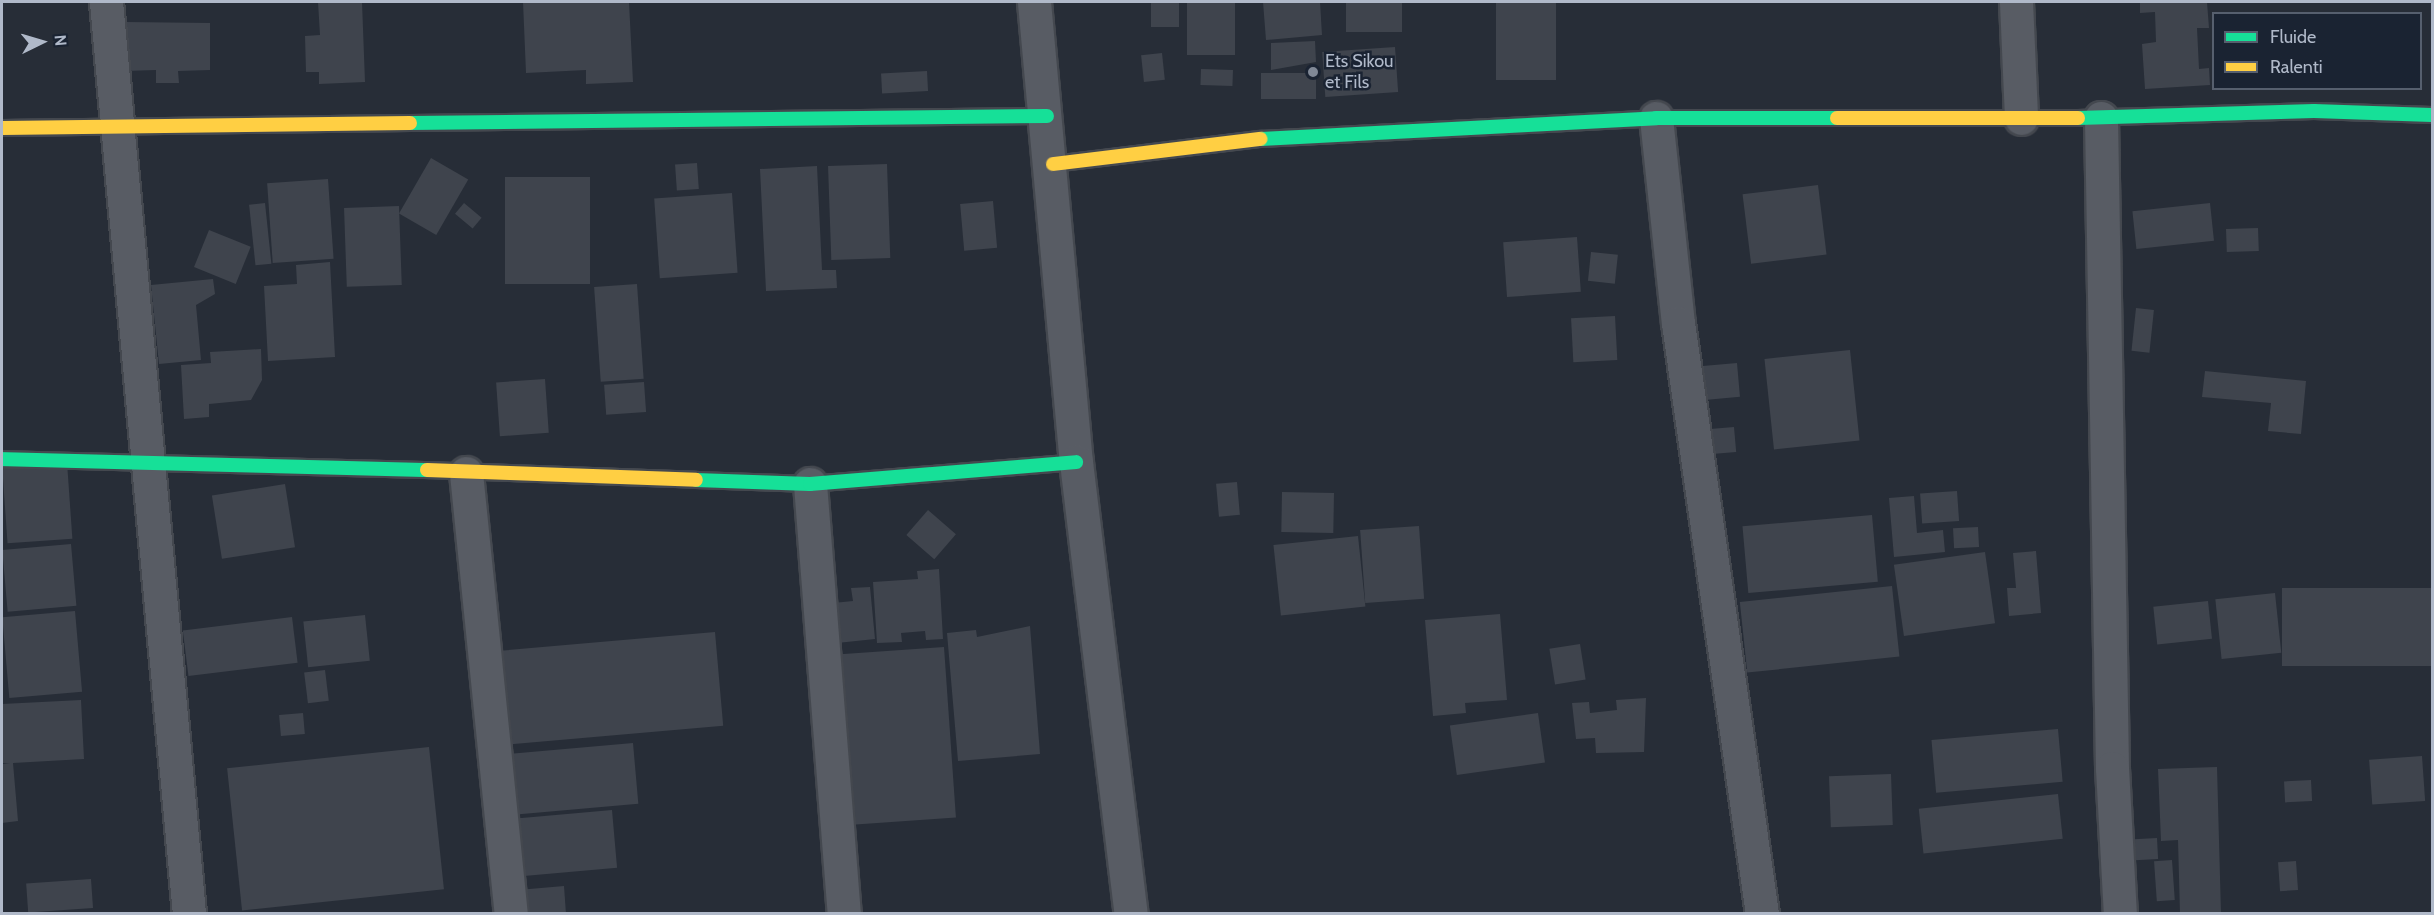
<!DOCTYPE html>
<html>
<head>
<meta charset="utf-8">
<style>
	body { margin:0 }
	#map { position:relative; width:2434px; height:915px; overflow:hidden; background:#272d37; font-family:Cabin,sans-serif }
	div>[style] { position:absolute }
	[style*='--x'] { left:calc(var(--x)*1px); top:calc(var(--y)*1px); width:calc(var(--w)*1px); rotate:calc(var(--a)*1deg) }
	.building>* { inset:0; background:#3f444d; transform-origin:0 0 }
	.roads { filter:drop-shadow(2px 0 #44484f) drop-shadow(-2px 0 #44484f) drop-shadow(0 2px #44484f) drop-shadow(0 -2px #44484f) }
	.street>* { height:33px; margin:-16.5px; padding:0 16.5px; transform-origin:16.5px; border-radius:16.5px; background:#585c64 }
	.fast>* { height:14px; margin:-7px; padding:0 7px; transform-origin:7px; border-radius:7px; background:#16e098 }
	.slow>* { height:14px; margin:-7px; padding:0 7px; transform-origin:7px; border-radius:7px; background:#ffcf43 }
	.dots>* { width:16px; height:16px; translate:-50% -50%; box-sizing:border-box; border:3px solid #1a2332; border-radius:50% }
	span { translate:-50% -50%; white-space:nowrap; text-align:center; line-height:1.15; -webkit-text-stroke:5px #1a2332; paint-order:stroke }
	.poi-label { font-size:18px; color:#b0b9c9 }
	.left { translate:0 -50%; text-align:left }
	.frame { position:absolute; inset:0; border:3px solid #b0b9c9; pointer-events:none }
	.legend { position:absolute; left:2212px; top:12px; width:210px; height:78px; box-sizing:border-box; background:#1a2332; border:2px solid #565f6e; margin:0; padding:8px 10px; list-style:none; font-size:18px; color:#b0b9c9 }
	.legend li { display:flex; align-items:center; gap:12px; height:30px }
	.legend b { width:30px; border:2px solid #565f6e }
	.north { position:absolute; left:12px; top:12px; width:60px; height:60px; -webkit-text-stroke:4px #1a2332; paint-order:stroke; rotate:85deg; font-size:16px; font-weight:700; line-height:24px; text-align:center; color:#b0b9c9 }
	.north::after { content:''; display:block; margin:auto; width:21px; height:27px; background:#b0b9c9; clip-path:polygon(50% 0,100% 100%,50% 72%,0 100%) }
</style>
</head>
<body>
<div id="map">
	<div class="building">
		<i style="clip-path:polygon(318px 2px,362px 2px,365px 82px,319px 84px,319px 72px,306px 72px,305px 36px,320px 35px)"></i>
		<i style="clip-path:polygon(523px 2px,629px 2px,633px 82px,586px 84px,586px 70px,526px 73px)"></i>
		<i style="left:1151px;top:2px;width:28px;height:25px"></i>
		<i style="left:1187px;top:2px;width:48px;height:53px"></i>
		<i style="clip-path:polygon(1263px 2px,1320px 2px,1322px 35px,1266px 40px)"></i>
		<i style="left:1346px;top:2px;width:56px;height:30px"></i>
		<i style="left:1496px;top:2px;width:60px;height:78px"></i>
		<i style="clip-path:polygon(2140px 2px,2207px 2px,2209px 28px,2197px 28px,2199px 69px,2209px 68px,2210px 85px,2145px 89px,2142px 44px,2156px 42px,2155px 12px,2140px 13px)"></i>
		<i style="clip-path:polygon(125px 22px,210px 23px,210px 70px,178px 71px,179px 83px,156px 83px,156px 70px,124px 71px)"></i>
		<i style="clip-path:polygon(1315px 41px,1316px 62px,1271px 70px,1271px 43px)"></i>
		<i style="left:1395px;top:47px;width:45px;height:73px;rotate:86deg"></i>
		<i style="left:1162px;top:53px;width:27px;height:21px;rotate:84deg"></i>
		<i style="left:1201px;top:69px;width:32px;height:16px;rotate:2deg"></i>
		<i style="left:927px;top:71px;width:20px;height:46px;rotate:87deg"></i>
		<i style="left:1316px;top:73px;width:26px;height:55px;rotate:90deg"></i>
		<i style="left:431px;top:158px;width:43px;height:64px;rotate:30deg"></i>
		<i style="left:697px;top:163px;width:26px;height:22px;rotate:86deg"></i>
		<i style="left:887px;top:164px;width:94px;height:59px;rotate:88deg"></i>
		<i style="clip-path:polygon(817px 166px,822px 270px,836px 270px,837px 288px,766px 291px,760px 169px)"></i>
		<i style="left:505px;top:177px;width:85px;height:107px"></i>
		<i style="left:328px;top:179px;width:80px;height:61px;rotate:86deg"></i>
		<i style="left:1818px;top:185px;width:70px;height:76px;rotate:83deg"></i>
		<i style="left:732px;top:193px;width:80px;height:78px;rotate:86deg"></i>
		<i style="left:993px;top:201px;width:47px;height:33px;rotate:85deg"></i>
		<i style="left:265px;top:203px;width:61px;height:16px;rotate:84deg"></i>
		<i style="left:464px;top:203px;width:23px;height:14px;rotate:40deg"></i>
		<i style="left:2210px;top:203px;width:38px;height:78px;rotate:84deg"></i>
		<i style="left:399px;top:206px;width:79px;height:55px;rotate:88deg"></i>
		<i style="left:2258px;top:228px;width:23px;height:32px;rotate:88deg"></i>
		<i style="left:209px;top:230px;width:45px;height:40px;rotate:22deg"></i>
		<i style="left:1577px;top:237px;width:55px;height:74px;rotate:86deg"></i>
		<i style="left:1591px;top:252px;width:27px;height:29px;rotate:6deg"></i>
		<i style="clip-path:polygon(330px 262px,335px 357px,268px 361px,264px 286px,297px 284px,296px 265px)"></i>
		<i style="clip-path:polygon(213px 279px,215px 294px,196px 305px,201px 360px,159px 364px,151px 285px)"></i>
		<i style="left:637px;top:284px;width:95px;height:43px;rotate:86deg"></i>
		<i style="left:2136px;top:308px;width:18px;height:43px;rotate:6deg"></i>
		<i style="left:1615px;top:316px;width:44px;height:44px;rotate:87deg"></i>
		<i style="clip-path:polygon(261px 349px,262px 380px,251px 400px,209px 404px,209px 417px,184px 419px,181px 365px,211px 363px,210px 352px)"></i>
		<i style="left:1850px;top:350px;width:91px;height:86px;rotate:84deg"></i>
		<i style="left:1737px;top:363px;width:34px;height:46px;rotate:85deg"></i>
		<i style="clip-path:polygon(2205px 371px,2306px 381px,2301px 434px,2268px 431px,2271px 403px,2202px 397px)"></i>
		<i style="left:545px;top:379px;width:54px;height:49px;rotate:86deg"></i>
		<i style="left:644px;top:382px;width:30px;height:40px;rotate:86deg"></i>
		<i style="left:1734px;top:427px;width:25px;height:27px;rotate:85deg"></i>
		<i style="left:67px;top:462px;width:77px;height:65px;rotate:86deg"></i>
		<i style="left:1237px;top:482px;width:33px;height:21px;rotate:85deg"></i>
		<i style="left:285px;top:484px;width:64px;height:74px;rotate:81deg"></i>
		<i style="left:1957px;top:491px;width:30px;height:37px;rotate:86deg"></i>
		<i style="left:1282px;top:492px;width:52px;height:40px;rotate:1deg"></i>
		<i style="clip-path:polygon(1914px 496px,1917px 533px,1943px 530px,1945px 552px,1894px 557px,1889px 498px)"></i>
		<i style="left:928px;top:510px;width:37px;height:33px;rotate:41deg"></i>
		<i style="left:1872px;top:515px;width:67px;height:130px;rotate:85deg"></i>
		<i style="left:1419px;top:526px;width:73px;height:59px;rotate:86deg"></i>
		<i style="left:1978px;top:527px;width:20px;height:25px;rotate:87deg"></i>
		<i style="left:1358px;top:536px;width:71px;height:85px;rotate:84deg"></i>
		<i style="left:71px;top:544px;width:62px;height:69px;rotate:85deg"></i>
		<i style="clip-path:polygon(2036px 551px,2041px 613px,2009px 616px,2007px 588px,2016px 588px,2013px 553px)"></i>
		<i style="left:1985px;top:552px;width:72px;height:92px;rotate:82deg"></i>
		<i style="clip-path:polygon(939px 569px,943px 639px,926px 640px,925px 631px,901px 633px,902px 642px,877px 643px,873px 582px,918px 579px,917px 571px)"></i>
		<i style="left:1892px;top:586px;width:71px;height:153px;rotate:84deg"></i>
		<i style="clip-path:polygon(870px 587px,875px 639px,837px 643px,833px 603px,853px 601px,851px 588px)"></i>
		<i style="left:2432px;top:588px;width:78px;height:150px;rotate:90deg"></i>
		<i style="left:2275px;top:593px;width:60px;height:60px;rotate:84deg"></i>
		<i style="left:2208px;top:601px;width:38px;height:55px;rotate:84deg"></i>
		<i style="left:75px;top:611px;width:81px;height:73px;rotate:85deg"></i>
		<i style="clip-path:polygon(1500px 614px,1507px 700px,1465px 703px,1466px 713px,1433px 716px,1425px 620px)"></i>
		<i style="left:365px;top:615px;width:46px;height:62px;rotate:84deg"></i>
		<i style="left:292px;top:617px;width:46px;height:110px;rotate:83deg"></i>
		<i style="clip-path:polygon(1030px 626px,1040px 754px,958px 761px,947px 633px,976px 630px,977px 637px)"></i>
		<i style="left:715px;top:632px;width:94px;height:221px;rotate:85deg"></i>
		<i style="left:1580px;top:644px;width:36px;height:31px;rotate:81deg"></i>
		<i style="left:944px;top:647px;width:171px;height:104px;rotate:86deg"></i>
		<i style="left:325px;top:670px;width:31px;height:21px;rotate:83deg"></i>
		<i style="clip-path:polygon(1646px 698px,1644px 752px,1596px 753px,1595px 738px,1576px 739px,1572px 703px,1589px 702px,1590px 713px,1617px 710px,1616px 700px)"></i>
		<i style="clip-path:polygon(81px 700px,84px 759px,13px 763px,18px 821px,2px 823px,2px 764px,10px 764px,2px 763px,2px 704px)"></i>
		<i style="left:303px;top:713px;width:21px;height:24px;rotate:85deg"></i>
		<i style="left:1538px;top:713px;width:50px;height:89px;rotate:82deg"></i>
		<i style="left:2058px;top:729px;width:53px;height:127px;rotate:85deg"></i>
		<i style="left:633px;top:743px;width:61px;height:133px;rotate:85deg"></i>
		<i style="left:429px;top:747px;width:143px;height:203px;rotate:84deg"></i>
		<i style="left:2422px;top:756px;width:45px;height:53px;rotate:86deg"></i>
		<i style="clip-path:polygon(2217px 767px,2221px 914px,2180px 914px,2178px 840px,2161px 841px,2158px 769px)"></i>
		<i style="left:1891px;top:774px;width:51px;height:62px;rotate:88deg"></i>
		<i style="left:2311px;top:780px;width:21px;height:27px;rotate:87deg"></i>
		<i style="left:2058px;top:794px;width:45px;height:140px;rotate:84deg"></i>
		<i style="left:612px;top:810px;width:58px;height:99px;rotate:85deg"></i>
		<i style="left:2157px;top:838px;width:21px;height:23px;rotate:87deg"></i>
		<i style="left:2172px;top:860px;width:40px;height:18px;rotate:86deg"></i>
		<i style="left:2296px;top:861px;width:29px;height:18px;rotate:86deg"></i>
		<i style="left:91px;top:879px;width:29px;height:65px;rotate:86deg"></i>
		<i style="clip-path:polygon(564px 886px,566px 914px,520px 914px,518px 890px)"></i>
	</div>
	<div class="roads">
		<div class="street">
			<i style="--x:106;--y:2;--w:916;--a:84.8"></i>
			<i style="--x:1034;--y:2;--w:462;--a:84.8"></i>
			<i style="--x:1076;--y:462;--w:455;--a:83.1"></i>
			<i style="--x:2016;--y:2;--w:116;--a:87.5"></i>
			<i style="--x:1656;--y:118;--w:206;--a:83.9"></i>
			<i style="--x:1678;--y:323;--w:597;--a:81.91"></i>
			<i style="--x:2101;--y:118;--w:650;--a:89.03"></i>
			<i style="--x:2112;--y:768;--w:146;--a:86.9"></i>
			<i style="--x:466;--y:473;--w:443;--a:84.2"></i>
			<i style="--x:810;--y:484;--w:431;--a:85.5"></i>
		</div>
		<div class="fast">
			<i style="--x:2078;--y:118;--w:236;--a:-1.7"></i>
			<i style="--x:2314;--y:111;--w:118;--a:1.9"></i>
			<i style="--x:410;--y:123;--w:637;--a:-0.63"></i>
			<i style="--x:1261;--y:139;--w:396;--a:-3"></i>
			<i style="--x:1656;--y:118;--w:181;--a:0"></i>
			<i style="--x:2;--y:459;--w:425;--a:1.5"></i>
			<i style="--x:696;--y:480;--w:114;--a:2"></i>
			<i style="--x:810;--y:484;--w:267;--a:-4.7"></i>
		</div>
		<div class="slow">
			<i style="--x:1837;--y:118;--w:241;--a:0"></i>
			<i style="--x:2;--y:128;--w:408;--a:-0.7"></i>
			<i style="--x:1053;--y:164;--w:209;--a:-6.9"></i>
			<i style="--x:427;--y:470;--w:269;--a:2.1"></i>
		</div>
	</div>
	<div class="dots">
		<i style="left:1313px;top:72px;background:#808896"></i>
	</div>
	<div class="poi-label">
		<span class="left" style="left:1325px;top:72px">Ets Sikou<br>et Fils</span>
	</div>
	<div class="frame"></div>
	<ul class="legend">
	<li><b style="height:8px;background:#16e098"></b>Fluide</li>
	<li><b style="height:8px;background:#ffcf43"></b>Ralenti</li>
	</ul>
	<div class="north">N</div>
</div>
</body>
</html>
